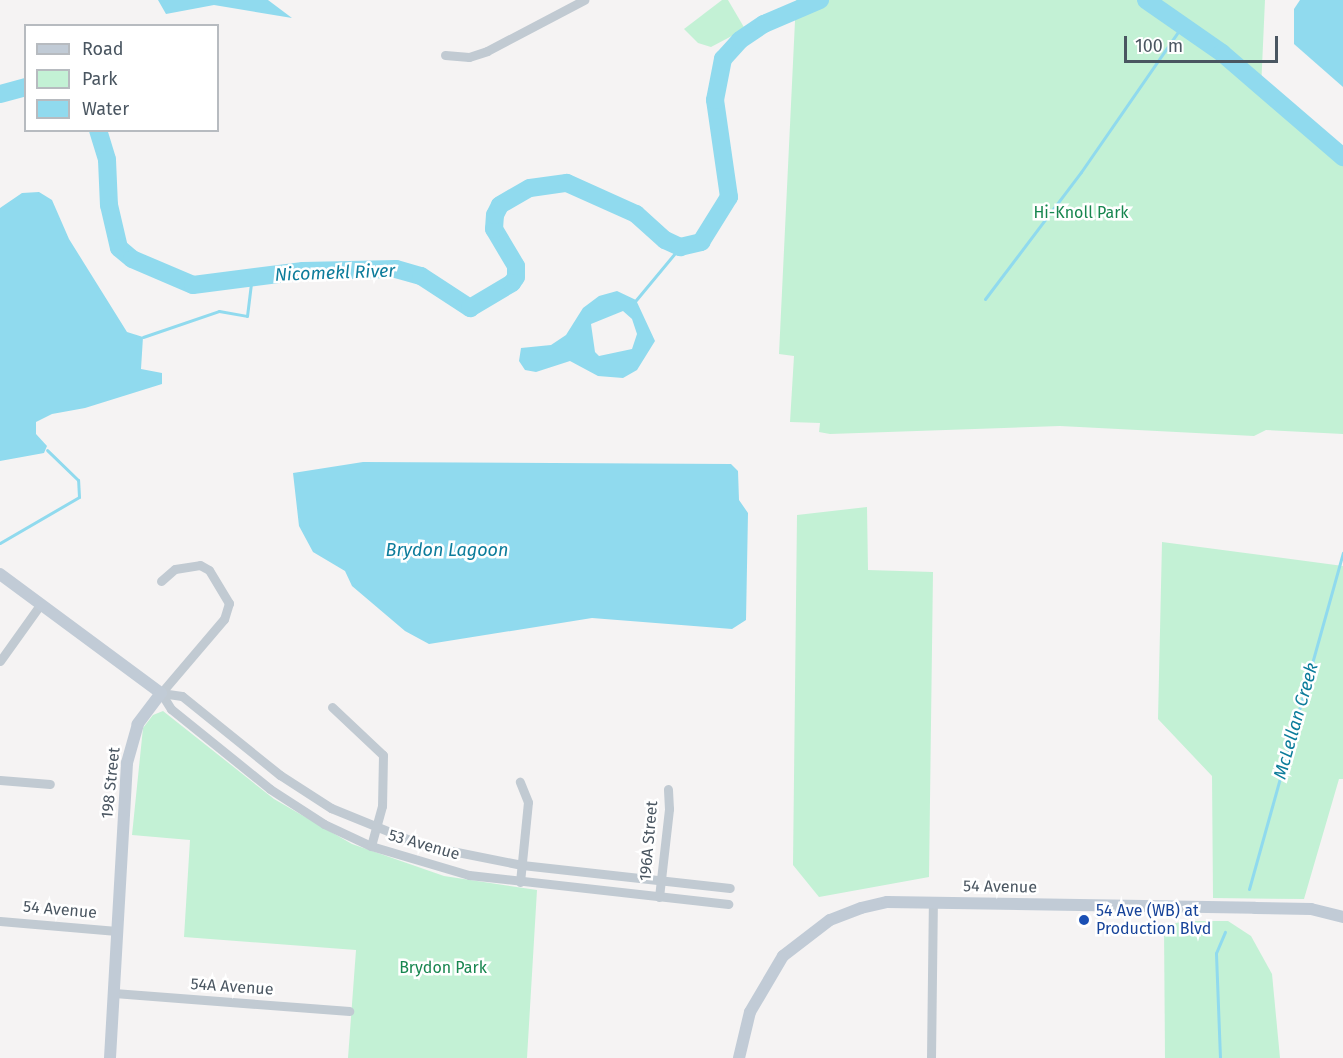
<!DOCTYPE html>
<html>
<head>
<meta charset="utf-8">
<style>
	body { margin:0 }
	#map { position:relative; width:1343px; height:1058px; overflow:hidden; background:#f5f3f3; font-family:"Fira Sans",sans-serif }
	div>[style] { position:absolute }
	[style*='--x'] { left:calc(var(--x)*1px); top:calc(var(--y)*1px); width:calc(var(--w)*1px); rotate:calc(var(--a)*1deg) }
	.green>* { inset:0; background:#c3f1d5 }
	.water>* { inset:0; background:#90daee }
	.stream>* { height:3px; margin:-1.5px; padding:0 1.5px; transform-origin:1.5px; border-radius:1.5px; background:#90daee }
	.river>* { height:18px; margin:-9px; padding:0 9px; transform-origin:9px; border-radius:9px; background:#90daee }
	.street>* { height:9px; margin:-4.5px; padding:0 4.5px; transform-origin:4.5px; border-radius:4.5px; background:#c1cad2 }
	.secondary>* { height:12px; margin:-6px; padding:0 6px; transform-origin:6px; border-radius:6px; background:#c1cbd6 }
	.dots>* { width:16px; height:16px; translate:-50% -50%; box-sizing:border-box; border:3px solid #fff; border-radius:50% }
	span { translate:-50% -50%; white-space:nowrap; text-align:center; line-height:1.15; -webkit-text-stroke:5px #fff; paint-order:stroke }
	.park-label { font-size:16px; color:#17864f }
	.street-label { font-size:16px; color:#4a5661 }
	.transit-label { font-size:16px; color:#164399 }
	.left { translate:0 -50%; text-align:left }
	.water-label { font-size:18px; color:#0c7c9b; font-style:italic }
	.legend { position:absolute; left:24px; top:24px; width:195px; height:108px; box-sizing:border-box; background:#fff; border:2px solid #b7bbc0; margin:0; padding:8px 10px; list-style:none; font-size:18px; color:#4a5661 }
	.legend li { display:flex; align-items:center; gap:12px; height:30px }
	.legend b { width:30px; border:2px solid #b7bbc0 }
	.scale { position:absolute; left:1124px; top:36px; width:154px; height:27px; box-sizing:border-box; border:3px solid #4a5661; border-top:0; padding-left:8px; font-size:18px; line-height:21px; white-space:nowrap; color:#4a5661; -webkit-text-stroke:4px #fff; paint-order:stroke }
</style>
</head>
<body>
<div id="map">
	<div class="green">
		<i style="clip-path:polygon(722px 0,728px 0,745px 29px,711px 47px,698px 43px,684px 29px)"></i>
		<i style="clip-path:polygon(796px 0,1265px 0,1261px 89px,1343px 155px,1343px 434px,1266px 430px,1254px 436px,1060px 426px,830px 434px,819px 432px,820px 423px,790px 422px,794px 356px,779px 354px)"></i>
		<i style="clip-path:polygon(867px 507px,868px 570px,933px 572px,929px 877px,819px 897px,793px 865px,797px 515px)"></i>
		<i style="clip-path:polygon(1162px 542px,1343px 566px,1343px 779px,1339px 779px,1304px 899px,1213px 898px,1212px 776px,1158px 719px)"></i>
		<i style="clip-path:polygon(163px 711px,274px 799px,352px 844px,444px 876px,537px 890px,527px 1058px,348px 1058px,356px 950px,184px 937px,190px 840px,132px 835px,143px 728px,153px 715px)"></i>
		<i style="clip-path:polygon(1183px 921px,1228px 921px,1251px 936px,1272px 974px,1280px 1058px,1165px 1058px,1164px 927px)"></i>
	</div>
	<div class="water">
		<i style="clip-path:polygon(158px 0,268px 0,292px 18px,214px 5px,166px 14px)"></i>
		<i style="clip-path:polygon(1300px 0,1343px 0,1343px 87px,1294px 44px,1294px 9px)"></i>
		<i style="clip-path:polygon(39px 192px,52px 200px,69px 239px,127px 332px,143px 337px,141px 369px,162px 373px,162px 384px,85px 408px,52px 414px,36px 422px,36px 434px,47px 446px,44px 453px,0 461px,0 208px,22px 193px)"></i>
		<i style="clip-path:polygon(evenodd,617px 291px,636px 300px,655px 341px,637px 370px,623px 378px,598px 376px,570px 361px,536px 372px,525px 370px,519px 361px,521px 348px,551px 345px,566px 335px,583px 308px,599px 296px,617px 291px,623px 311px,632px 319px,637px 334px,632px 349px,599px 356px,595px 352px,591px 324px,623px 311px)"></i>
		<i style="clip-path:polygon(363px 462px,731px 464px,738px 471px,739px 500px,748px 513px,746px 620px,732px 629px,592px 618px,429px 644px,405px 631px,352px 586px,345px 571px,313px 552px,299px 526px,293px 473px)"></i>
	</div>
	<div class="stream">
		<i style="--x:985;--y:299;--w:159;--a:-52.9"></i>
		<i style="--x:1081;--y:172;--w:181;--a:-55.3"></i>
		<i style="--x:636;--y:300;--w:69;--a:-50.3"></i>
		<i style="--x:143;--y:337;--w:80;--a:-18.9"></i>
		<i style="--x:219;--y:311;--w:28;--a:10"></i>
		<i style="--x:247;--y:316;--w:39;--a:-83"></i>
		<i style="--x:0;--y:543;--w:91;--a:-30.2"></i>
		<i style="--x:79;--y:497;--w:17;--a:-93"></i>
		<i style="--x:78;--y:480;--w:43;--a:-135.9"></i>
		<i style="--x:1249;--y:889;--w:349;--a:-74.4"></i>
		<i style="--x:1220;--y:1058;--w:105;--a:-92.2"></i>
		<i style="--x:1216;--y:953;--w:23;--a:-67"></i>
	</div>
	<div class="river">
		<i style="--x:1146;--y:0;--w:93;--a:34.9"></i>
		<i style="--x:1222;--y:53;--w:160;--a:40.7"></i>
		<i style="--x:0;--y:94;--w:27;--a:-15"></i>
		<i style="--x:98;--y:130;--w:31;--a:73"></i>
		<i style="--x:107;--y:160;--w:45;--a:87.5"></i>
		<i style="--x:109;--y:205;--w:44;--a:76.9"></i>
		<i style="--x:119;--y:248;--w:17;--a:40"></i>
		<i style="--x:132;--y:259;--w:66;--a:23.1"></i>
		<i style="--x:193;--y:285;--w:111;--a:-7.3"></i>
		<i style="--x:303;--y:271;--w:93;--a:-1.2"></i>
		<i style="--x:396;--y:269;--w:26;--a:16"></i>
		<i style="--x:421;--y:276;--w:59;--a:33.1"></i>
		<i style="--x:470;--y:308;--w:49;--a:-30.8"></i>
		<i style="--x:512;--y:283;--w:7;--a:-56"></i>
		<i style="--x:516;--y:277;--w:11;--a:-90"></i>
		<i style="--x:516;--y:266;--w:43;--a:-120.7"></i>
		<i style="--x:494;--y:229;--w:14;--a:-86"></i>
		<i style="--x:495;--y:215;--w:11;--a:-63"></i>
		<i style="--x:500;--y:205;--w:34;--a:-30"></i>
		<i style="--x:530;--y:188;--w:37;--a:-8"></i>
		<i style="--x:567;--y:183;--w:76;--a:24.2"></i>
		<i style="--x:636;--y:214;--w:39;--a:42"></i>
		<i style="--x:665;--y:240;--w:17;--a:25"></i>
		<i style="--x:680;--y:247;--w:22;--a:-13"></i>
		<i style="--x:701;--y:242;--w:53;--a:-58.1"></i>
		<i style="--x:729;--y:197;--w:98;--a:-98.2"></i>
		<i style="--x:715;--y:100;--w:42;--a:-79"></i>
		<i style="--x:723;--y:59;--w:25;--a:-48"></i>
		<i style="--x:740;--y:40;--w:29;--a:-34"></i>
		<i style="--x:764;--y:24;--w:61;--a:-23.2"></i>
	</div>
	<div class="street">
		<i style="--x:445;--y:55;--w:24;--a:5"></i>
		<i style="--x:469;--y:57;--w:19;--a:-18"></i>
		<i style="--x:487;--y:51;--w:110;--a:-27.7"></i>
		<i style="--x:161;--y:581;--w:18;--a:-41"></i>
		<i style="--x:175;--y:569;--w:25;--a:-9"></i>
		<i style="--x:200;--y:565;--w:10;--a:29"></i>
		<i style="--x:209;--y:570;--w:39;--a:59"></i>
		<i style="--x:229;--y:603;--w:17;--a:107"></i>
		<i style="--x:224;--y:619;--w:97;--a:130.4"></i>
		<i style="--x:0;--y:661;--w:69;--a:-54.5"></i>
		<i style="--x:161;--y:693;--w:19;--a:58"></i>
		<i style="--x:171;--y:709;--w:127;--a:38.9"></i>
		<i style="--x:270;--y:789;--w:64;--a:32.9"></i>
		<i style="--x:324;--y:824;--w:52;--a:25.1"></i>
		<i style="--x:371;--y:846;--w:102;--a:16.5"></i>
		<i style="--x:469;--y:875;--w:261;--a:6.4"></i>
		<i style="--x:161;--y:693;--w:21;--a:8"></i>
		<i style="--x:182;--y:696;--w:126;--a:38.9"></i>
		<i style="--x:280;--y:775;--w:61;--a:32.9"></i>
		<i style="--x:331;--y:808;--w:98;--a:22.1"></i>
		<i style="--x:422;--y:845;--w:102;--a:11.3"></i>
		<i style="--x:522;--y:865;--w:209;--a:6.3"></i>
		<i style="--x:332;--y:707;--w:70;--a:43.3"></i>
		<i style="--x:383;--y:755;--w:51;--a:91.1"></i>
		<i style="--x:382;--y:806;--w:41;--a:105.4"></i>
		<i style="--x:0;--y:780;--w:50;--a:4.6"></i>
		<i style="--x:520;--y:882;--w:80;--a:-84.3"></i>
		<i style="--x:528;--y:802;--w:22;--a:-112"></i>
		<i style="--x:659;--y:897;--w:89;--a:-83.5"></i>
		<i style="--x:669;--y:809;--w:20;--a:-93"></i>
		<i style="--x:0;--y:921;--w:117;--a:4.9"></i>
		<i style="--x:114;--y:993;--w:236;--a:4.4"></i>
		<i style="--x:931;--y:1058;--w:156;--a:-89.3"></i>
	</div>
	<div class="secondary">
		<i style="--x:0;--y:574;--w:200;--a:36.5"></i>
		<i style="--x:161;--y:693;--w:39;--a:127"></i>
		<i style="--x:138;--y:724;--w:41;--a:105.8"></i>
		<i style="--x:127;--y:763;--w:295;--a:93.3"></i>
		<i style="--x:739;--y:1058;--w:47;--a:-76.6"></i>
		<i style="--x:750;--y:1012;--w:65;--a:-59.5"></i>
		<i style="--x:783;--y:956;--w:59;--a:-37.5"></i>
		<i style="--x:830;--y:920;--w:33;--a:-21"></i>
		<i style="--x:861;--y:908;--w:27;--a:-13"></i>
		<i style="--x:887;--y:902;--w:368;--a:0.9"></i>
		<i style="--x:1255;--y:908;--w:56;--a:1"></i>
		<i style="--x:1311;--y:909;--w:33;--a:14"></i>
	</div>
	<div class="dots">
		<i style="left:1084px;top:920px;background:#1a4fb4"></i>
	</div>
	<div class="park-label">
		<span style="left:1081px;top:213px">Hi-Knoll Park</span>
		<span style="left:443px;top:968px">Brydon Park</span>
	</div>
	<div class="street-label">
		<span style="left:111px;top:783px;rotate:-84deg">198 Street</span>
		<span style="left:649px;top:841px;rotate:-85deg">196A Street</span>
		<span style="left:424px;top:845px;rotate:16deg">53 Avenue</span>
		<span style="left:1000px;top:887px;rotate:1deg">54 Avenue</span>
		<span style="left:60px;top:910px;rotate:5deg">54 Avenue</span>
		<span style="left:232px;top:987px;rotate:4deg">54A Avenue</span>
	</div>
	<div class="transit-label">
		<span class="left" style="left:1096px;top:920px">54 Ave (WB) at<br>Production Blvd</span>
	</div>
	<div class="water-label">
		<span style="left:335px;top:273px;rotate:-2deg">Nicomekl River</span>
		<span style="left:447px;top:550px">Brydon Lagoon</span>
		<span style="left:1296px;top:721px;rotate:-74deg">McLellan Creek</span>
	</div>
	<ul class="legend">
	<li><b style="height:8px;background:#c1cbd6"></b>Road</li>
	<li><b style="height:16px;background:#c3f1d5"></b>Park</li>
	<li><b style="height:16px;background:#90daee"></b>Water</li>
	</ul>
	<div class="scale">100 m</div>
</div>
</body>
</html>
